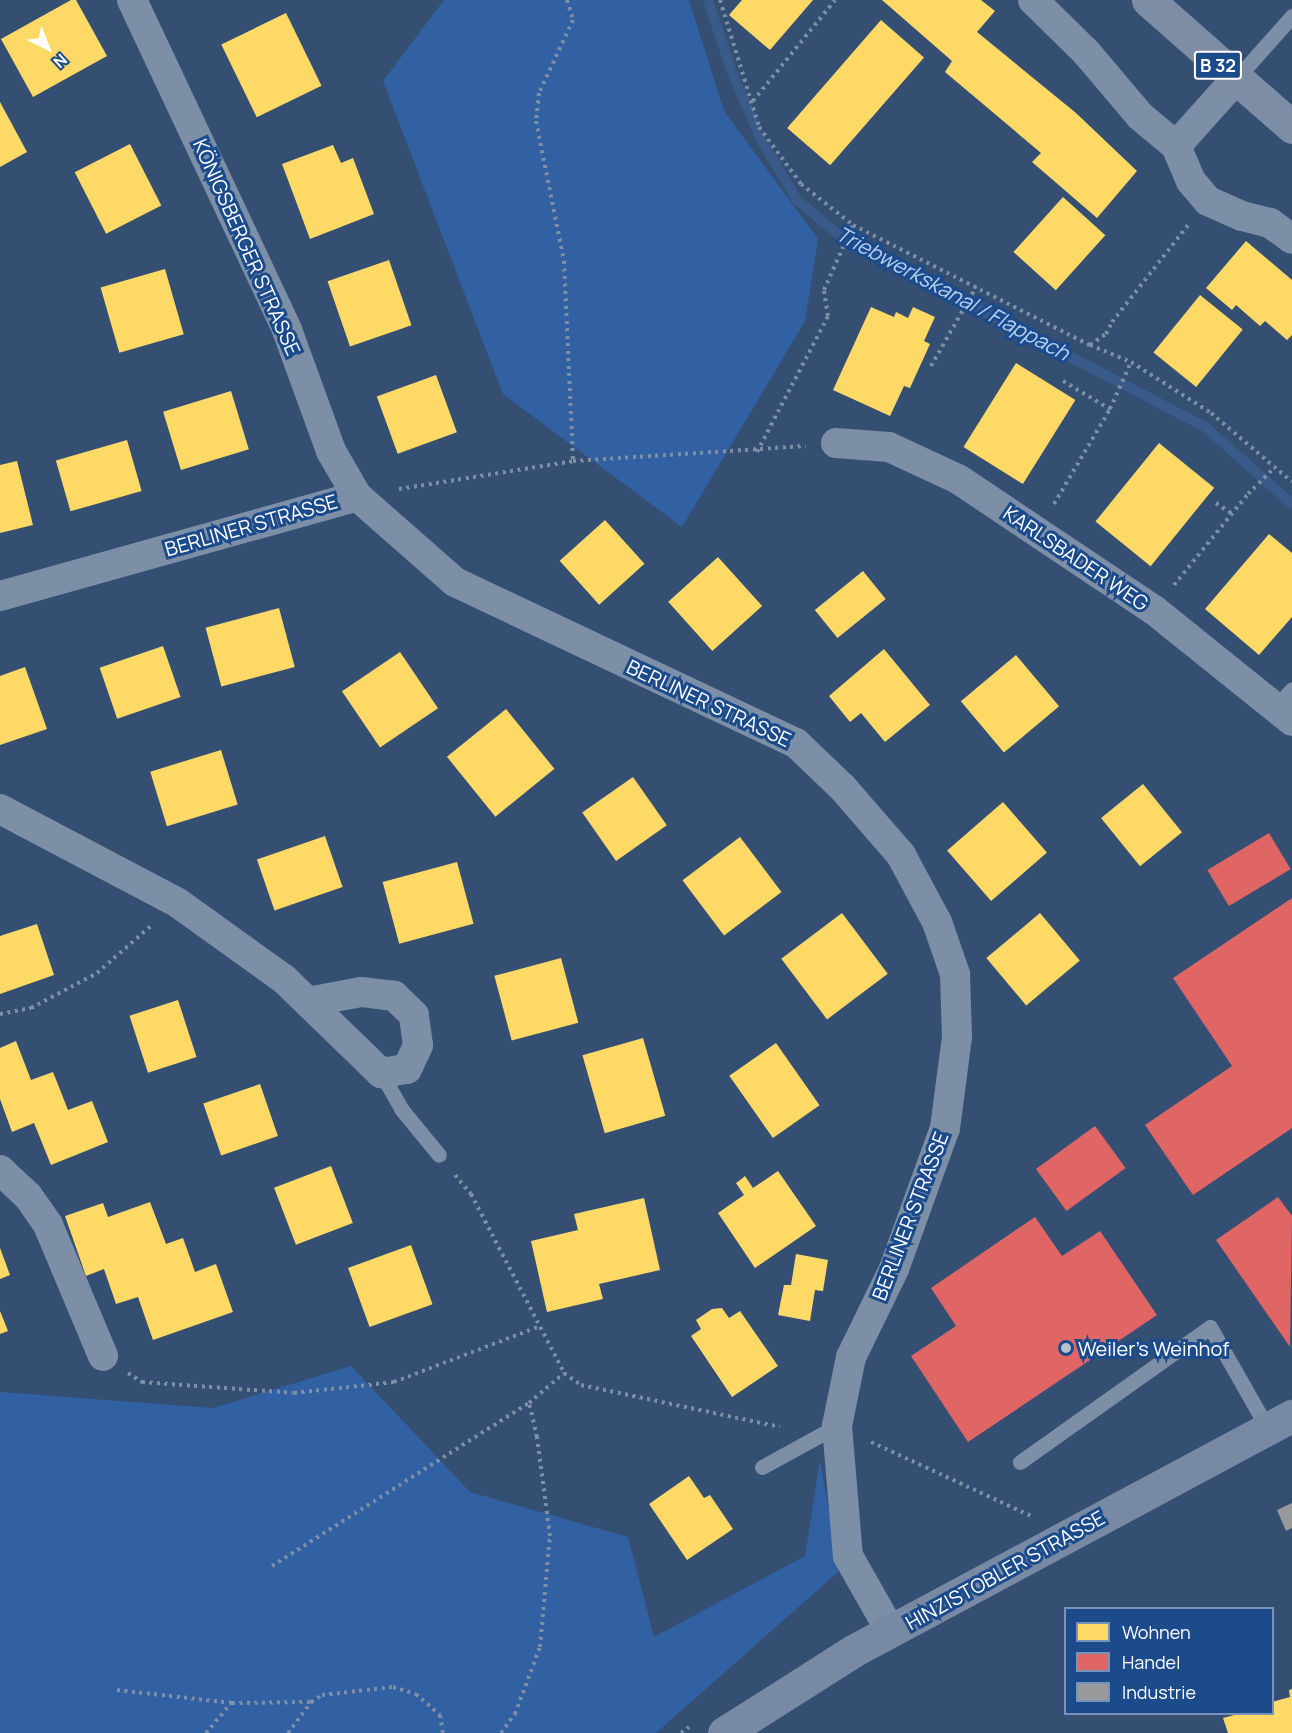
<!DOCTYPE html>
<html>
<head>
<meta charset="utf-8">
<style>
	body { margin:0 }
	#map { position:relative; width:1292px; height:1733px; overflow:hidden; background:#354f73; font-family:Manrope,sans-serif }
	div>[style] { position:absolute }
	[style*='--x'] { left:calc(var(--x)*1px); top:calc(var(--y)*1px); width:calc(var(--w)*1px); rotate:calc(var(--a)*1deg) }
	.green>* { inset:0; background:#3161a2 }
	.homes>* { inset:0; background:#ffd966; transform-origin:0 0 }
	.shops>* { inset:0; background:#e06666; transform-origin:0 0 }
	.industry>* { inset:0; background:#999 }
	.stream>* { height:10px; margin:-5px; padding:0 5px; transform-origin:5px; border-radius:5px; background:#3a5b89 }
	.path>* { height:4px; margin-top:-2px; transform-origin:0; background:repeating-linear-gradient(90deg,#7c8fa7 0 3px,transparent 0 7.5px) }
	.lane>* { height:15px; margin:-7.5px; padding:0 7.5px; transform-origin:7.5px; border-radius:7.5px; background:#7c8fa7 }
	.street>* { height:30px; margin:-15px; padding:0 15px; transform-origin:15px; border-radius:15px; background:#7c8fa7 }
	.secondary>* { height:33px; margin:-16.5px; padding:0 16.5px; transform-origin:16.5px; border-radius:16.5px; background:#788aa3 }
	.primary>* { height:33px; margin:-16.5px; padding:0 16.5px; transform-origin:16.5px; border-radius:16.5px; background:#7c8da5 }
	.dots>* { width:16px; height:16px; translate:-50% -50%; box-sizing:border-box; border:3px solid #1c4b8c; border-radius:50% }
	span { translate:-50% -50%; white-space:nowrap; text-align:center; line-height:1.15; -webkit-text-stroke:6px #1c4b8c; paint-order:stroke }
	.shield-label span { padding:2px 4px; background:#1c4b8c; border:2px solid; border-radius:4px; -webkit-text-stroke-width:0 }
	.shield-label { font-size:18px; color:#fff; font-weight:700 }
	.street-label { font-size:20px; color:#fff }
	.poi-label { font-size:20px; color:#fff }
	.left { translate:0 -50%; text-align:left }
	.water-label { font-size:21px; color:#b4d0f4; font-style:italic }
	.legend { position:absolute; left:1064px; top:1607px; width:210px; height:108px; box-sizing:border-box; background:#1c4b8c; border:2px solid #7793ba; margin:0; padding:8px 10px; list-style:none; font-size:18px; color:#fff }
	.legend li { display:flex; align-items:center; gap:12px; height:30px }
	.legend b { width:30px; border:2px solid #7793ba }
	.north { position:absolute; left:18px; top:18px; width:60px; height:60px; -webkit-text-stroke:4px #1c4b8c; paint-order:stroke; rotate:137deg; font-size:16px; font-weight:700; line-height:24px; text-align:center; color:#fff }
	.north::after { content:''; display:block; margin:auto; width:21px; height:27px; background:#fff; clip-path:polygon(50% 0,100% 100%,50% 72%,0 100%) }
</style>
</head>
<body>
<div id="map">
	<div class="green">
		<i style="clip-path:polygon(444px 0,689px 0,724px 111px,818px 239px,805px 321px,682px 527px,503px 394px,383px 81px)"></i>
		<i style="clip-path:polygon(351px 1366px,470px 1492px,628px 1537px,654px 1637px,805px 1556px,820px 1460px,839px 1571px,656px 1733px,0 1733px,0 1392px,213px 1408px)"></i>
	</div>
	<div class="homes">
		<i style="clip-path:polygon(71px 0,76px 0,107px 56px,33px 97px,1px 39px)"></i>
		<i style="clip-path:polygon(742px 0,813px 0,770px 50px,729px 15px)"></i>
		<i style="clip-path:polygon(882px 0,981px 0,995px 11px,977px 32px,1076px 113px,1137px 171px,1097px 218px,1032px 162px,1041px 153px,945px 72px,952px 61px)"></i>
		<i style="left:286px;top:13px;width:81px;height:72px;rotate:64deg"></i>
		<i style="left:881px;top:20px;width:57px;height:143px;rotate:41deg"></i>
		<i style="clip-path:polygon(0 102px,27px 152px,0 167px)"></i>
		<i style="left:130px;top:144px;width:69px;height:62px;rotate:63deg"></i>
		<i style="clip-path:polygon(333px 145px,341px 163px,353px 158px,374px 214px,310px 239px,282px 164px)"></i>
		<i style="left:1063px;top:197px;width:57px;height:74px;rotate:42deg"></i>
		<i style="clip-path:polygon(1246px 241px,1292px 280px,1292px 335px,1287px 340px,1265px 321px,1260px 326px,1236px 305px,1232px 310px,1206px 288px)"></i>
		<i style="left:389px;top:260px;width:69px;height:65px;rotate:71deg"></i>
		<i style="left:165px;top:269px;width:68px;height:67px;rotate:74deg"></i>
		<i style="left:1200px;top:295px;width:55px;height:74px;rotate:39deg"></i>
		<i style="clip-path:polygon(871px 307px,894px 317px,896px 312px,908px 318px,913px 307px,935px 317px,924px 341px,930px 344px,910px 388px,904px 386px,890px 416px,833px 390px)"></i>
		<i style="left:1016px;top:363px;width:70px;height:99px;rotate:32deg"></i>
		<i style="left:436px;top:375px;width:61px;height:63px;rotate:70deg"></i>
		<i style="left:231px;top:391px;width:61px;height:71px;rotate:73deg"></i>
		<i style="left:127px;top:440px;width:53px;height:74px;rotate:74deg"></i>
		<i style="left:1159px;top:443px;width:71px;height:101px;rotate:39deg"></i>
		<i style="clip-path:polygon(17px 461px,33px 525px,0 533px,0 465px)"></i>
		<i style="left:605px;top:520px;width:59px;height:61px;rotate:48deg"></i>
		<i style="clip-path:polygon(1269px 534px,1292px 553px,1292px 617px,1259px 655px,1205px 609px)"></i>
		<i style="left:718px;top:557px;width:66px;height:67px;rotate:48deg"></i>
		<i style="left:863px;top:571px;width:36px;height:62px;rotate:51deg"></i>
		<i style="left:279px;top:608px;width:61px;height:76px;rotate:75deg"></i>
		<i style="left:163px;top:646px;width:54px;height:67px;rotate:71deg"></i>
		<i style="clip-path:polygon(884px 649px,930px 705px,885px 742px,861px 713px,850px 722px,829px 696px)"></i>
		<i style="left:400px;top:652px;width:68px;height:70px;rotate:56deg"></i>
		<i style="left:1016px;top:655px;width:67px;height:72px;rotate:50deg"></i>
		<i style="clip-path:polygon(25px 667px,47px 729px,0 745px,0 676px)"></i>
		<i style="left:506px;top:709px;width:77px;height:76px;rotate:51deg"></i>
		<i style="left:221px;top:750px;width:57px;height:74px;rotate:73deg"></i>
		<i style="left:633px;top:777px;width:59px;height:62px;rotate:55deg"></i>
		<i style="left:1143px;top:784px;width:62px;height:54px;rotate:51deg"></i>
		<i style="left:1003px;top:802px;width:67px;height:74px;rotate:49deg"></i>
		<i style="left:325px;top:836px;width:54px;height:72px;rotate:71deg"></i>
		<i style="left:740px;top:837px;width:69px;height:72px;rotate:53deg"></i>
		<i style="left:457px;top:862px;width:64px;height:77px;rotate:75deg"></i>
		<i style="left:842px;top:913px;width:76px;height:76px;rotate:53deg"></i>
		<i style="left:1040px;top:913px;width:62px;height:70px;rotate:50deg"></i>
		<i style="clip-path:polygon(37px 924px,54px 975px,0 994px,0 936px)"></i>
		<i style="left:561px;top:958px;width:67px;height:69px;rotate:75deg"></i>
		<i style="left:178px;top:1000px;width:60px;height:51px;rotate:72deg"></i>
		<i style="left:643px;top:1038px;width:81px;height:63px;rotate:74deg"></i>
		<i style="clip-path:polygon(16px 1041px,31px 1080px,53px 1072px,68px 1110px,92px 1101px,108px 1142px,51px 1165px,34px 1123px,12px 1132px,0 1099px,0 1048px)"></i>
		<i style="left:776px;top:1043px;width:76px;height:57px;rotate:55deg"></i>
		<i style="left:260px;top:1084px;width:55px;height:60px;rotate:71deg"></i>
		<i style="left:331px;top:1166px;width:61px;height:61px;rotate:69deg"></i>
		<i style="clip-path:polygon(778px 1171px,816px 1226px,755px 1268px,718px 1213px,744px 1195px,736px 1183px,739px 1181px,745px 1176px,753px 1188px)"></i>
		<i style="clip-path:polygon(644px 1198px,660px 1270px,599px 1284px,603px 1299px,547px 1312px,531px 1241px,578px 1230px,574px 1214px)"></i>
		<i style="clip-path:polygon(150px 1202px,166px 1244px,183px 1238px,195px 1272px,216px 1264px,233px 1312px,153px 1340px,138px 1297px,116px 1304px,104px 1269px,86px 1276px,65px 1216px,103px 1203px,108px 1217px)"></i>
		<i style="left:411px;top:1245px;width:63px;height:67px;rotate:70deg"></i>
		<i style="clip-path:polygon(0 1248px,10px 1275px,0 1279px)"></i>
		<i style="clip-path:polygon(796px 1254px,828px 1260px,823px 1291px,815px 1290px,810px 1321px,778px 1315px,784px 1285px,791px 1285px)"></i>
		<i style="clip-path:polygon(722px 1308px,729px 1318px,740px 1311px,778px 1366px,732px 1397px,691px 1336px,701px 1329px,696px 1320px,712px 1309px)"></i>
		<i style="clip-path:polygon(0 1311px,8px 1331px,0 1334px)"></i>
		<i style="clip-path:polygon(689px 1476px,704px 1498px,710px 1495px,733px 1529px,687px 1560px,649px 1504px)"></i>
		<i style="clip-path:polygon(1292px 1689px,1292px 1733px,1228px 1733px,1223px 1718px,1238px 1714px,1272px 1714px,1272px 1702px,1290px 1697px,1289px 1690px)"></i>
	</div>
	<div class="shops">
		<i style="left:1269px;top:833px;width:42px;height:72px;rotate:59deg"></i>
		<i style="clip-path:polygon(1292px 898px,1292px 1128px,1193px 1195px,1145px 1125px,1232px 1066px,1173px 978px)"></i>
		<i style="left:1095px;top:1126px;width:52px;height:73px;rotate:54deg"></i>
		<i style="clip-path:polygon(1278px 1197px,1292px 1216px,1290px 1347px,1216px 1240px)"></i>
		<i style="clip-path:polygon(1035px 1217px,1062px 1256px,1100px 1231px,1157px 1315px,968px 1442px,911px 1356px,956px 1326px,931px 1288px)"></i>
	</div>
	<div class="industry">
		<i style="clip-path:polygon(1292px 1503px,1292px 1528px,1286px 1531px,1277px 1510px)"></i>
	</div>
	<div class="stream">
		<i style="--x:708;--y:0;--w:76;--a:71.6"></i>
		<i style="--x:732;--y:72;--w:74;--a:66.9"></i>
		<i style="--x:761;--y:140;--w:70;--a:59"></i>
		<i style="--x:797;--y:200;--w:61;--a:39.7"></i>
		<i style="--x:844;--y:239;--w:407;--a:27.5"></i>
		<i style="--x:1205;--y:427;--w:116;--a:41.5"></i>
	</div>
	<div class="path">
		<i style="--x:567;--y:0;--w:21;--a:73"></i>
		<i style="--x:573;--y:20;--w:81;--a:115"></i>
		<i style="--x:539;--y:93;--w:28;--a:96"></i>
		<i style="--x:536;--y:121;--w:143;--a:78.7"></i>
		<i style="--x:564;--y:261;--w:200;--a:87.4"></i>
		<i style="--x:720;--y:0;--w:133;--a:72.9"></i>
		<i style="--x:759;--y:127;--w:71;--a:53.6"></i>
		<i style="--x:801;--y:184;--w:66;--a:38.3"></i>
		<i style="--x:853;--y:225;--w:266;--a:26.9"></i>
		<i style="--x:1090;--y:345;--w:44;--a:22.5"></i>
		<i style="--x:1131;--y:362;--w:95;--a:32.5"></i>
		<i style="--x:1211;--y:413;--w:106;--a:40.4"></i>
		<i style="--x:753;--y:101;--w:130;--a:-50.9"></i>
		<i style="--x:1090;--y:345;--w:19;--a:-35"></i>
		<i style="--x:1106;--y:334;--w:13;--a:-63"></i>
		<i style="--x:1112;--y:322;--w:123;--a:-51.9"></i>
		<i style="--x:931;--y:366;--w:91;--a:-60.3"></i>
		<i style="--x:1063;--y:381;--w:55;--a:30.8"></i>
		<i style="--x:757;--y:452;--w:153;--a:-62.4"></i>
		<i style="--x:828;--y:316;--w:26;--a:-99"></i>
		<i style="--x:824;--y:290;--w:71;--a:-66"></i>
		<i style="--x:399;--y:489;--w:176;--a:-9.1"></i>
		<i style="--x:573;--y:461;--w:233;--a:-3.7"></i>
		<i style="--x:1216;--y:503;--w:18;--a:34"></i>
		<i style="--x:1054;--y:504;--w:110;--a:-59.5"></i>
		<i style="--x:1110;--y:409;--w:51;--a:-65.9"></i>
		<i style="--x:1174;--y:585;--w:117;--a:-50.9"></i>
		<i style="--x:1248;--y:494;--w:38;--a:-45"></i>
		<i style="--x:0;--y:1014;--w:32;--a:-11"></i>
		<i style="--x:31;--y:1008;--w:75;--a:-27.9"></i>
		<i style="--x:97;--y:973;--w:73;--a:-41.1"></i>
		<i style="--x:455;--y:1175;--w:25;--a:50"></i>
		<i style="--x:471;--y:1194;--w:202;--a:62.5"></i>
		<i style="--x:564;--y:1373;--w:21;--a:35"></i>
		<i style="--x:581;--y:1385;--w:203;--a:11.9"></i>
		<i style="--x:128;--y:1373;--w:17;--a:33"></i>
		<i style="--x:142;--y:1382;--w:152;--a:4.1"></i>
		<i style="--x:294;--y:1393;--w:101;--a:-6.3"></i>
		<i style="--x:394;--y:1382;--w:154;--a:-20.9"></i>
		<i style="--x:871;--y:1442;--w:179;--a:24.8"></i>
		<i style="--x:272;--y:1566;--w:304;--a:-32.4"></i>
		<i style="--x:117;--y:1690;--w:116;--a:6.4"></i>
		<i style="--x:232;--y:1703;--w:79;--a:-0.7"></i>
		<i style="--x:206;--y:1733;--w:39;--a:-50"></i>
		<i style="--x:288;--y:1733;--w:39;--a:-53"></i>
		<i style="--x:311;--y:1702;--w:13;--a:-32"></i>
		<i style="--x:322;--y:1695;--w:71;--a:-6.4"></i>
		<i style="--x:393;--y:1687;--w:24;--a:17"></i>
		<i style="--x:416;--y:1694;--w:32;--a:41"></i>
		<i style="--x:440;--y:1715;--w:18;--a:81"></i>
		<i style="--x:501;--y:1733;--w:24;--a:-54"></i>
		<i style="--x:515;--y:1714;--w:72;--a:-69.5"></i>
		<i style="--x:540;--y:1647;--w:111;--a:-84.9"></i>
		<i style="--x:550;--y:1536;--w:100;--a:-97.5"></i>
		<i style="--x:537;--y:1437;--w:35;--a:-103"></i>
		<i style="--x:529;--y:1403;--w:46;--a:-40.6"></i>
		<i style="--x:681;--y:1733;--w:10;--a:-37"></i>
	</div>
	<div class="lane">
		<i style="--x:1235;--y:80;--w:86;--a:-48.3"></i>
		<i style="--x:1273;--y:710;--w:28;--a:-48"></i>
		<i style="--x:381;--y:1073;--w:43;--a:60.4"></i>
		<i style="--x:402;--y:1110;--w:58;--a:50.6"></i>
		<i style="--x:1020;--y:1462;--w:233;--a:-35.4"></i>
		<i style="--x:1210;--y:1327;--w:117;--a:60.4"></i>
		<i style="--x:762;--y:1467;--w:85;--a:-28.7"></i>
	</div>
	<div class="street">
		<i style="--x:132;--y:0;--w:365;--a:64.8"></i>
		<i style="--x:287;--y:330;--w:129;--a:70"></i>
		<i style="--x:331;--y:451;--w:52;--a:60"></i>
		<i style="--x:1033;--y:0;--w:74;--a:44.5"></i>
		<i style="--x:1086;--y:52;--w:84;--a:49.8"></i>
		<i style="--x:1140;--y:116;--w:47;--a:39.8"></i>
		<i style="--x:1176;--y:146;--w:38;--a:67"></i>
		<i style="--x:1191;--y:181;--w:26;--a:50"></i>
		<i style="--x:1208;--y:201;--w:37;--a:24"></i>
		<i style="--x:1242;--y:216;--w:29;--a:14"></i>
		<i style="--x:1270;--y:223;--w:27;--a:36"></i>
		<i style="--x:1176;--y:146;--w:89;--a:-48.2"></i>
		<i style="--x:836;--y:443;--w:53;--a:4.3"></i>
		<i style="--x:889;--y:447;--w:76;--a:24.9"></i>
		<i style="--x:958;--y:479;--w:236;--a:33.8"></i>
		<i style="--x:1154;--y:610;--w:177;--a:38.8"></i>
		<i style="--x:0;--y:596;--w:371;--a:-15.6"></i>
		<i style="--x:357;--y:496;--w:130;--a:41.3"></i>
		<i style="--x:455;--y:582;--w:377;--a:25.3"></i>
		<i style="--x:796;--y:743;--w:65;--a:43.8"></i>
		<i style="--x:843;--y:788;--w:89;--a:49.1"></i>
		<i style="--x:901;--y:855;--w:76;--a:61.8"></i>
		<i style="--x:937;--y:922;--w:55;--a:70.9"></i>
		<i style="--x:955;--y:974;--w:63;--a:88.2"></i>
		<i style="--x:957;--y:1037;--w:92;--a:97.5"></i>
		<i style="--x:945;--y:1128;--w:150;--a:109.9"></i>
		<i style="--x:894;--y:1269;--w:98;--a:116"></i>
		<i style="--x:851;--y:1357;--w:70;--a:101.5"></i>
		<i style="--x:837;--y:1426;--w:130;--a:85.2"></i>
		<i style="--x:848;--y:1556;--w:87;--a:60.5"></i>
		<i style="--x:0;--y:809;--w:201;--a:27.8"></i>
		<i style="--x:178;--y:903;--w:132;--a:35.7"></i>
		<i style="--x:285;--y:980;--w:134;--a:44.1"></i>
		<i style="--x:381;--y:1073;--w:26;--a:-9"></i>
		<i style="--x:407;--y:1069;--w:26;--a:-65"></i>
		<i style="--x:418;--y:1045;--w:30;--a:-98"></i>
		<i style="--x:414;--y:1015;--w:28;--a:-136"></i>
		<i style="--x:394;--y:996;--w:33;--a:-173"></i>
		<i style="--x:361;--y:992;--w:54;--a:169.3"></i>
		<i style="--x:0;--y:1170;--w:38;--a:43"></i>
		<i style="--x:28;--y:1196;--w:35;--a:55"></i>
		<i style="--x:48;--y:1225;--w:142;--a:67.2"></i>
	</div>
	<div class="secondary">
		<i style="--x:724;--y:1733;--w:153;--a:-32.4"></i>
		<i style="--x:853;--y:1651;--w:498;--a:-28.2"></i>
	</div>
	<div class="primary">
		<i style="--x:1148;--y:0;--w:192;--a:41.4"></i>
	</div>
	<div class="dots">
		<i style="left:1066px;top:1348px;background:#b8c1ce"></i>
	</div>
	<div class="shield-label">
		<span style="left:1218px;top:65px">B 32</span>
	</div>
	<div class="street-label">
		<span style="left:247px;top:247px;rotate:66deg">KÖNIGSBERGER STRASSE</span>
		<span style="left:251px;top:525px;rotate:-16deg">BERLINER STRASSE</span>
		<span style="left:1076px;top:558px;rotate:34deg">KARLSBADER WEG</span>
		<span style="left:709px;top:703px;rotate:25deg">BERLINER STRASSE</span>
		<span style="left:910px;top:1216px;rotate:-69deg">BERLINER STRASSE</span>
		<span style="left:1005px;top:1570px;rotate:-29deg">HINZISTOBLER STRASSE</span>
	</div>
	<div class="poi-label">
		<span class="left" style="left:1078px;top:1348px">Weiler's Weinhof</span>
	</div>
	<div class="water-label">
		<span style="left:953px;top:293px;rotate:28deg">Triebwerkskanal / Flappach</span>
	</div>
	<ul class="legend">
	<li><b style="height:16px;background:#ffd966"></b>Wohnen</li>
	<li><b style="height:16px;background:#e06666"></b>Handel</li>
	<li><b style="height:16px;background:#999"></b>Industrie</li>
	</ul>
	<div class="north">N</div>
</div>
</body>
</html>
